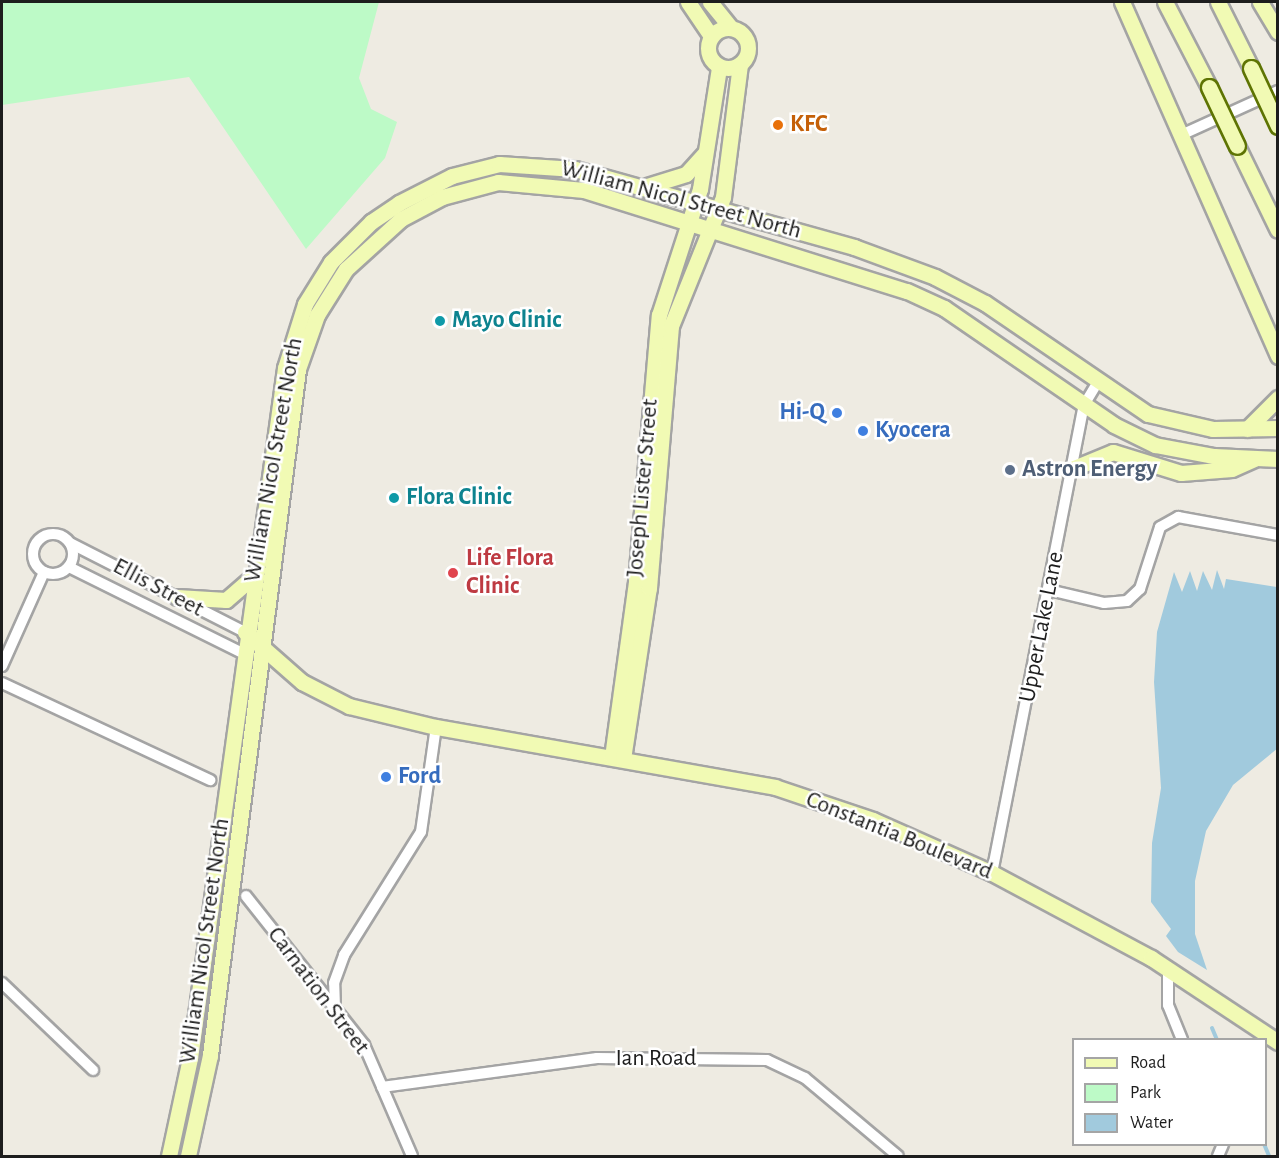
<!DOCTYPE html>
<html>
<head>
<meta charset="utf-8">
<style>
	body { margin:0 }
	#map { position:relative; width:1279px; height:1158px; overflow:hidden; background:#eeebe2; font-family:"Alegreya Sans",sans-serif }
	div>[style] { position:absolute }
	[style*='--x'] { left:calc(var(--x)*1px); top:calc(var(--y)*1px); width:calc(var(--w)*1px); rotate:calc(var(--a)*1deg) }
	.park>* { inset:0; background:#bdfac7 }
	.water>* { inset:0; background:#a1cadd }
	.stream>* { height:4px; margin:-2px; padding:0 2px; transform-origin:2px; border-radius:2px; background:#a1cadd }
	.roads { filter:drop-shadow(2px 0 #a4a4a4) drop-shadow(-2px 0 #a4a4a4) drop-shadow(0 2px #a4a4a4) drop-shadow(0 -2px #a4a4a4) }
	.street>* { height:10px; margin:-5px; padding:0 5px; transform-origin:5px; border-radius:5px; background:#fff }
	.street>.ring { margin:-5px; padding:0; box-sizing:content-box; background:none; border:10px solid #fff; border-radius:50% }
	.secondary>* { height:15px; margin:-7.5px; padding:0 7.5px; transform-origin:7.5px; border-radius:7.5px; background:#f1fab4 }
	.secondary>.ring { margin:-7.5px; padding:0; box-sizing:content-box; background:none; border:15px solid #f1fab4; border-radius:50% }
	.bridges { filter:drop-shadow(2px 0 #5e7403) drop-shadow(-2px 0 #5e7403) drop-shadow(0 2px #5e7403) drop-shadow(0 -2px #5e7403) }
	.secondary-bridge>* { height:15px; margin:-7.5px; padding:0 7.5px; transform-origin:7.5px; border-radius:7.5px; background:#f1fab4 }
	.dots>* { width:16px; height:16px; translate:-50% -50%; box-sizing:border-box; border:3px solid #fff; border-radius:50% }
	span { translate:-50% -50%; white-space:nowrap; text-align:center; line-height:1.15; -webkit-text-stroke:5px #fff; paint-order:stroke }
	.food-label { font-size:24px; color:#c56008; font-weight:700 }
	.left { translate:0 -50%; text-align:left }
	.street-label { font-size:24px; color:#1d1d1d }
	.culture-label { font-size:24px; color:#0d838f; font-weight:700 }
	.shop-label { font-size:24px; color:#366cbe; font-weight:700 }
	.right { translate:-100% -50%; text-align:right }
	.service-label { font-size:24px; color:#4e5e75; font-weight:700 }
	.health-label { font-size:24px; color:#be3a42; font-weight:700 }
	.frame { position:absolute; inset:0; border:3px solid #1d1d1d; pointer-events:none }
	.legend { position:absolute; left:1072px; top:1038px; width:195px; height:108px; box-sizing:border-box; background:#fff; border:2px solid #a5a5a5; margin:0; padding:8px 10px; list-style:none; font-size:18px; color:#1d1d1d }
	.legend li { display:flex; align-items:center; gap:12px; height:30px }
	.legend b { width:30px; border:2px solid #a5a5a5 }
</style>
</head>
<body>
<div id="map">
	<div class="park">
		<i style="clip-path:polygon(2px 2px,379px 2px,359px 78px,371px 109px,397px 122px,385px 158px,306px 249px,189px 77px,2px 105px)"></i>
	</div>
	<div class="water">
		<i style="clip-path:polygon(1217px 570px,1224px 589px,1226px 579px,1277px 587px,1278px 748px,1233px 785px,1206px 831px,1195px 881px,1195px 934px,1207px 970px,1178px 952px,1166px 936px,1171px 929px,1151px 902px,1152px 843px,1161px 788px,1154px 682px,1157px 632px,1174px 572px,1182px 592px,1190px 571px,1197px 591px,1203px 571px,1212px 590px)"></i>
	</div>
	<div class="stream">
		<i style="--x:1212;--y:1028;--w:13;--a:67"></i>
		<i style="--x:1264;--y:1144;--w:13;--a:67"></i>
	</div>
	<div class="roads">
		<div class="street">
			<i style="--x:1181;--y:135;--w:107;--a:-24.4"></i>
			<i class="ring" style="left:33px;top:534px;width:30px;height:30px"></i>
			<i style="--x:70;--y:543;--w:196;--a:27"></i>
			<i style="--x:69;--y:567;--w:193;--a:26.4"></i>
			<i style="--x:1049;--y:590;--w:57;--a:13.3"></i>
			<i style="--x:1104;--y:603;--w:23;--a:-5"></i>
			<i style="--x:1127;--y:601;--w:18;--a:-43"></i>
			<i style="--x:1140;--y:589;--w:65;--a:-72.1"></i>
			<i style="--x:1160;--y:527;--w:21;--a:-29"></i>
			<i style="--x:1178;--y:517;--w:102;--a:10.2"></i>
			<i style="--x:2;--y:666;--w:103;--a:-65.9"></i>
			<i style="--x:2;--y:683;--w:230;--a:25"></i>
			<i style="--x:992;--y:873;--w:477;--a:-78.9"></i>
			<i style="--x:1084;--y:405;--w:26;--a:-59"></i>
			<i style="--x:246;--y:896;--w:190;--a:51.6"></i>
			<i style="--x:364;--y:1045;--w:121;--a:66.6"></i>
			<i style="--x:1168;--y:967;--w:38;--a:90"></i>
			<i style="--x:1168;--y:1005;--w:38;--a:68"></i>
			<i style="--x:2;--y:983;--w:126;--a:43.7"></i>
			<i style="--x:335;--y:1007;--w:24;--a:-92"></i>
			<i style="--x:334;--y:983;--w:30;--a:-70"></i>
			<i style="--x:344;--y:955;--w:145;--a:-58"></i>
			<i style="--x:421;--y:832;--w:106;--a:-81.9"></i>
			<i style="--x:382;--y:1087;--w:217;--a:-7.7"></i>
			<i style="--x:597;--y:1058;--w:170;--a:0.7"></i>
			<i style="--x:767;--y:1060;--w:42;--a:25.3"></i>
			<i style="--x:805;--y:1078;--w:121;--a:40"></i>
			<i style="--x:1218;--y:1156;--w:13;--a:-67"></i>
		</div>
		<div class="secondary">
			<i style="--x:688;--y:2;--w:41;--a:55.9"></i>
			<i style="--x:710;--y:2;--w:33;--a:51"></i>
			<i style="--x:1122;--y:2;--w:387;--a:66.2"></i>
			<i style="--x:1165;--y:2;--w:96;--a:62.6"></i>
			<i style="--x:1218;--y:2;--w:74;--a:63.4"></i>
			<i style="--x:1260;--y:2;--w:35;--a:59"></i>
			<i class="ring" style="left:708px;top:28px;width:25px;height:25px"></i>
			<i style="--x:1237;--y:146;--w:93;--a:64"></i>
			<i style="--x:644;--y:187;--w:44;--a:-17.2"></i>
			<i style="--x:686;--y:174;--w:28;--a:-48"></i>
			<i style="--x:1247;--y:429;--w:44;--a:-45"></i>
			<i style="--x:1074;--y:468;--w:42;--a:-22.3"></i>
			<i style="--x:1113;--y:452;--w:71;--a:17.2"></i>
			<i style="--x:1181;--y:473;--w:51;--a:-4.5"></i>
			<i style="--x:1232;--y:469;--w:24;--a:-24"></i>
			<i style="--x:177;--y:597;--w:49;--a:3.5"></i>
			<i style="--x:226;--y:600;--w:37;--a:-41"></i>
			<i style="--x:245;--y:632;--w:76;--a:41.3"></i>
			<i style="--x:302;--y:682;--w:53;--a:27.1"></i>
			<i style="--x:349;--y:706;--w:89;--a:13.6"></i>
			<i style="--x:436;--y:727;--w:344;--a:10"></i>
			<i style="--x:775;--y:787;--w:103;--a:18.6"></i>
			<i style="--x:873;--y:820;--w:130;--a:24"></i>
			<i style="--x:992;--y:873;--w:180;--a:28.1"></i>
			<i style="--x:1151;--y:958;--w:152;--a:33.5"></i>
			<i style="--x:612;--y:757;--w:178;--a:-82.2"></i>
			<i style="--x:636;--y:581;--w:267;--a:-85.1"></i>
			<i style="--x:659;--y:315;--w:133;--a:-72"></i>
			<i style="--x:700;--y:189;--w:123;--a:-81.1"></i>
			<i style="--x:623;--y:759;--w:173;--a:-81.4"></i>
			<i style="--x:649;--y:588;--w:263;--a:-85.2"></i>
			<i style="--x:671;--y:326;--w:139;--a:-68"></i>
			<i style="--x:723;--y:197;--w:134;--a:-82.7"></i>
			<i style="--x:169;--y:1156;--w:100;--a:-77.9"></i>
			<i style="--x:190;--y:1058;--w:697;--a:-82.16"></i>
			<i style="--x:285;--y:368;--w:67;--a:-72.6"></i>
			<i style="--x:305;--y:304;--w:49;--a:-58.2"></i>
			<i style="--x:331;--y:262;--w:57;--a:-45"></i>
			<i style="--x:371;--y:222;--w:34;--a:-34"></i>
			<i style="--x:399;--y:203;--w:59;--a:-27"></i>
			<i style="--x:452;--y:176;--w:49;--a:-14.3"></i>
			<i style="--x:499;--y:164;--w:76;--a:3.8"></i>
			<i style="--x:575;--y:169;--w:290;--a:15.6"></i>
			<i style="--x:854;--y:247;--w:86;--a:20.3"></i>
			<i style="--x:935;--y:277;--w:56;--a:27.5"></i>
			<i style="--x:985;--y:303;--w:197;--a:34.3"></i>
			<i style="--x:1148;--y:414;--w:67;--a:13"></i>
			<i style="--x:1213;--y:429;--w:65;--a:-0.9"></i>
			<i style="--x:188;--y:1156;--w:103;--a:-77.7"></i>
			<i style="--x:210;--y:1055;--w:692;--a:-82.69"></i>
			<i style="--x:298;--y:369;--w:57;--a:-70.6"></i>
			<i style="--x:317;--y:315;--w:54;--a:-57.8"></i>
			<i style="--x:346;--y:269;--w:74;--a:-42.3"></i>
			<i style="--x:401;--y:219;--w:47;--a:-28.2"></i>
			<i style="--x:442;--y:197;--w:58;--a:-15"></i>
			<i style="--x:498;--y:182;--w:86;--a:5.3"></i>
			<i style="--x:584;--y:190;--w:338;--a:17.4"></i>
			<i style="--x:907;--y:291;--w:41;--a:24.7"></i>
			<i style="--x:944;--y:308;--w:206;--a:34.5"></i>
			<i style="--x:1114;--y:425;--w:46;--a:26"></i>
			<i style="--x:1155;--y:445;--w:60;--a:10.6"></i>
			<i style="--x:1214;--y:456;--w:64;--a:2.7"></i>
		</div>
	</div>
	<div class="bridges">
		<div class="secondary-bridge">
			<i style="--x:1251;--y:68;--w:64;--a:65"></i>
			<i style="--x:1209;--y:87;--w:65;--a:64.6"></i>
		</div>
	</div>
	<div class="dots">
		<i style="left:778px;top:125px;background:#e8710a"></i>
		<i style="left:440px;top:321px;background:#0f9aa8"></i>
		<i style="left:837px;top:413px;background:#3f7fe0"></i>
		<i style="left:863px;top:431px;background:#3f7fe0"></i>
		<i style="left:1010px;top:470px;background:#5c6f8a"></i>
		<i style="left:394px;top:498px;background:#0f9aa8"></i>
		<i style="left:453px;top:573px;background:#e0444e"></i>
		<i style="left:386px;top:777px;background:#3f7fe0"></i>
	</div>
	<div class="food-label">
		<span class="left" style="left:790px;top:125px">KFC</span>
	</div>
	<div class="street-label">
		<span style="left:681px;top:200px;rotate:15deg">William Nicol Street North</span>
		<span style="left:274px;top:460px;rotate:-80deg">William Nicol Street North</span>
		<span style="left:643px;top:488px;rotate:-85deg">Joseph Lister Street</span>
		<span style="left:158px;top:588px;rotate:28deg">Ellis Street</span>
		<span style="left:1042px;top:627px;rotate:-79deg">Upper Lake Lane</span>
		<span style="left:899px;top:836px;rotate:22deg">Constantia Boulevard</span>
		<span style="left:205px;top:941px;rotate:-82deg">William Nicol Street North</span>
		<span style="left:318px;top:991px;rotate:53deg">Carnation Street</span>
		<span style="left:656px;top:1059px">Ian Road</span>
	</div>
	<div class="culture-label">
		<span class="left" style="left:452px;top:321px">Mayo Clinic</span>
		<span class="left" style="left:406px;top:498px">Flora Clinic</span>
	</div>
	<div class="shop-label">
		<span class="right" style="left:825px;top:413px">Hi-Q</span>
		<span class="left" style="left:875px;top:431px">Kyocera</span>
		<span class="left" style="left:398px;top:777px">Ford</span>
	</div>
	<div class="service-label">
		<span class="left" style="left:1022px;top:470px">Astron Energy</span>
	</div>
	<div class="health-label">
		<span class="left" style="left:466px;top:573px">Life Flora<br>Clinic</span>
	</div>
	<div class="frame"></div>
	<ul class="legend">
	<li><b style="height:8px;background:#f1fab4"></b>Road</li>
	<li><b style="height:16px;background:#bdfac7"></b>Park</li>
	<li><b style="height:16px;background:#a1cadd"></b>Water</li>
	</ul>
</div>
</body>
</html>
